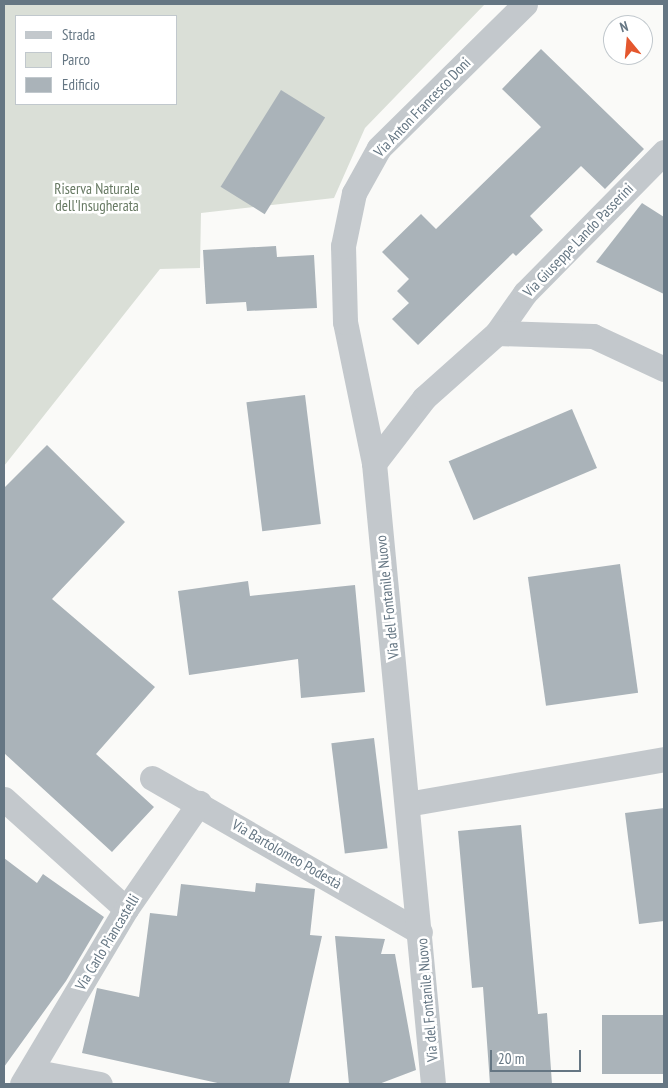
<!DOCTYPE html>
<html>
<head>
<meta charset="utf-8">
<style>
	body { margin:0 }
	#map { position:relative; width:668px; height:1088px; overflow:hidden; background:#fafaf8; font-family:"PT Sans Narrow",sans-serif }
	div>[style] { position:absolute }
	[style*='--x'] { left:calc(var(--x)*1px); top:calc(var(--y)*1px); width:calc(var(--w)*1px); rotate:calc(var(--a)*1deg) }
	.green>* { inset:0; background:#dadfd7 }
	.building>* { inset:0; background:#aab3b9; transform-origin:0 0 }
	.street>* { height:25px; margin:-12.5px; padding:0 12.5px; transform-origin:12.5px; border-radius:12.5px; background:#c3c8cc }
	span { translate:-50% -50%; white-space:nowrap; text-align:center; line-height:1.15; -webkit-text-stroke:5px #fff; paint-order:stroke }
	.street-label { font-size:15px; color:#657683 }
	.park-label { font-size:15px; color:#687a64 }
	.frame { position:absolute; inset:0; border:5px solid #657683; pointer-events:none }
	.legend { position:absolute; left:15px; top:15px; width:162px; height:90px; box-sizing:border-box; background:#fff; border:1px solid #c1c8cd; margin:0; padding:6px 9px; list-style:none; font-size:15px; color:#657683 }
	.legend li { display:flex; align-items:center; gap:10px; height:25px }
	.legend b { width:25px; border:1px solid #c1c8cd }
	.north { position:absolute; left:603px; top:15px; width:50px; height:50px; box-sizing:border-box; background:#fff; border:1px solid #c1c8cd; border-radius:50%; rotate:343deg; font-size:14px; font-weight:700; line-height:20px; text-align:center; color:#657683 }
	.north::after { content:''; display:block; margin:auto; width:18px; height:22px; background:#e4572e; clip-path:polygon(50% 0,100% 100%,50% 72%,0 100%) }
	.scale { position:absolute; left:490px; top:1050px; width:91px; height:22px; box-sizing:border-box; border:2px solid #657683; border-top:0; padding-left:6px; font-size:15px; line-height:18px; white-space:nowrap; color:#657683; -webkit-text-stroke:4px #fff; paint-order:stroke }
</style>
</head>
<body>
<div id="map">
	<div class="green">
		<i style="clip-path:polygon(evenodd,4px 4px,485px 4px,365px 128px,334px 198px,201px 213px,200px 268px,160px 269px,4px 466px,4px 4px,16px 16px,176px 16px,176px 104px,16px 104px,16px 16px)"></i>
	</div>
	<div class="building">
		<i style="clip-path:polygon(541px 49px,644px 149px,605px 189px,581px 166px,530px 216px,543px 230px,516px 256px,513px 253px,418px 345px,392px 319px,409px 303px,397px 291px,409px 279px,382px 252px,421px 214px,436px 229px,541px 127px,502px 89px)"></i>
		<i style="left:281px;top:90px;width:52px;height:114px;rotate:32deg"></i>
		<i style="clip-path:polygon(642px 203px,664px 217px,664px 294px,596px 262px)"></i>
		<i style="clip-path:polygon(276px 246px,277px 257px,314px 255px,317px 308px,247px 311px,246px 302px,206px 304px,203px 250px)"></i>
		<i style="left:305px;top:395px;width:130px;height:59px;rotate:83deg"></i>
		<i style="left:572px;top:409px;width:64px;height:134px;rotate:67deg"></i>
		<i style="clip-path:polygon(47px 445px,125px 522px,52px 599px,155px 687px,96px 754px,154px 807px,112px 852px,4px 753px,4px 488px)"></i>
		<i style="left:620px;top:564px;width:130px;height:93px;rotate:82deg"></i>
		<i style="clip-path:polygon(248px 581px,250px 596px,355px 585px,365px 692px,301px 698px,298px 659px,189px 675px,178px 591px)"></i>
		<i style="left:374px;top:738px;width:111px;height:43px;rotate:83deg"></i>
		<i style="clip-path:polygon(664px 808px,664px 921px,639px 924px,625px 813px)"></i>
		<i style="clip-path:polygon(521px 825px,538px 1014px,547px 1013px,552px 1084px,490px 1084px,483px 987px,472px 988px,458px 831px)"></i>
		<i style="clip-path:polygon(4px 858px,37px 883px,43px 874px,104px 917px,66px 981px,4px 1067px)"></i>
		<i style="clip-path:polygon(256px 883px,315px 889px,310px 935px,322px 936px,289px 1084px,222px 1084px,82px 1053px,97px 988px,139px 997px,150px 913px,177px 916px,181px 884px,255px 892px)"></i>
		<i style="clip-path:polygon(335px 936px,385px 939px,381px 954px,395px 954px,416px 1070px,379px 1084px,349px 1084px)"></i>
		<i style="left:664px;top:1015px;width:59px;height:62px;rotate:90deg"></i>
	</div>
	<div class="street">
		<i style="--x:497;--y:333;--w:49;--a:-55"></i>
		<i style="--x:525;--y:293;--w:198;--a:-45.4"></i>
		<i style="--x:374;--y:463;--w:144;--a:-101.6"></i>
		<i style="--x:345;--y:322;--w:76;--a:-91.5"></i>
		<i style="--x:343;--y:246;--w:54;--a:-78.3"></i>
		<i style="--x:354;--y:193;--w:51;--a:-60.9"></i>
		<i style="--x:379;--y:148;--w:205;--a:-44.6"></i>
		<i style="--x:152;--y:778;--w:309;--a:29.9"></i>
		<i style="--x:4;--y:799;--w:164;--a:42"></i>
		<i style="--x:407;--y:804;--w:261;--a:-9.9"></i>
		<i style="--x:31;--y:1071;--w:70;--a:10.7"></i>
		<i style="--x:22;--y:1084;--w:204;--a:-59.3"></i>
		<i style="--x:126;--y:909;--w:129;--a:-55.4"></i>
		<i style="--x:433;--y:1084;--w:624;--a:-95.43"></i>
		<i style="--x:374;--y:463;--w:82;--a:-52.4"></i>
		<i style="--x:424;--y:398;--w:98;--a:-41.7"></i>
		<i style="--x:497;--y:333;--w:96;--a:1.8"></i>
		<i style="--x:593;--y:336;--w:78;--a:24.9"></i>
	</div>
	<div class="street-label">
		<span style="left:422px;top:107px;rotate:-46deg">Via Anton Francesco Doni</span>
		<span style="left:578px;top:240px;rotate:-46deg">Via Giuseppe Lando Passerini</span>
		<span style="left:387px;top:597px;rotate:-96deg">Via del Fontanile Nuovo</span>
		<span style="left:287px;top:854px;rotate:30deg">Via Bartolomeo Podestà</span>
		<span style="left:107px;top:942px;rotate:-59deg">Via Carlo Piancastelli</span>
		<span style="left:427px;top:1000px;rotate:-95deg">Via del Fontanile Nuovo</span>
	</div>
	<div class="park-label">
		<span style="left:97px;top:197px">Riserva Naturale<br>dell'Insugherata</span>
	</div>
	<div class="frame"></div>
	<ul class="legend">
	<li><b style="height:6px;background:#c3c8cc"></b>Strada</li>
	<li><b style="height:14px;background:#dadfd7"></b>Parco</li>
	<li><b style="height:14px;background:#aab3b9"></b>Edificio</li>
	</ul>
	<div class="north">N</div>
	<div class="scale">20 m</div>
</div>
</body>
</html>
